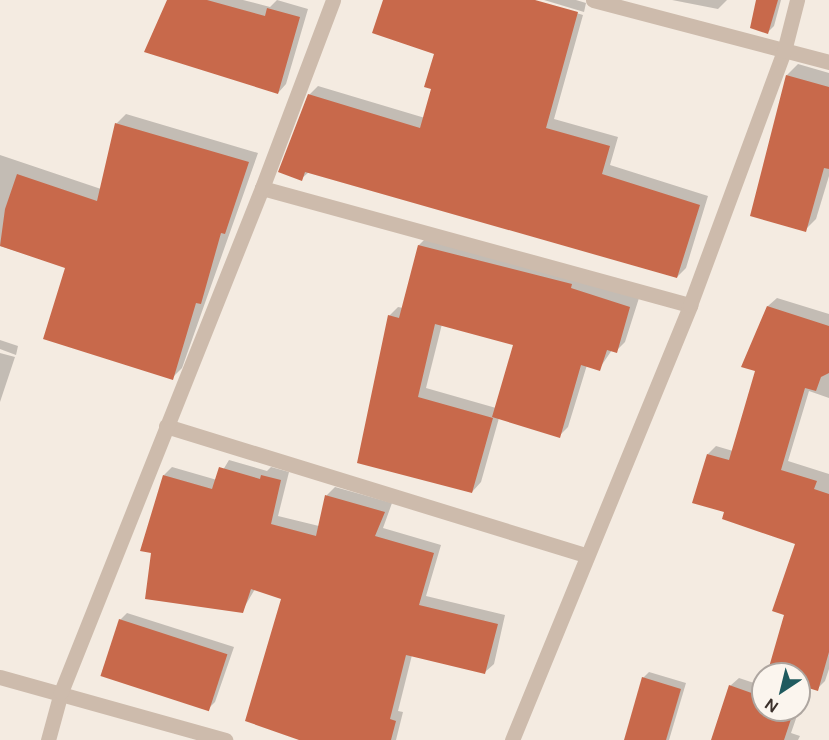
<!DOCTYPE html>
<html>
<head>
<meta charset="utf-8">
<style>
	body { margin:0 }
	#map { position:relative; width:829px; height:740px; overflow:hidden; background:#f4ebe1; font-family:"DM Sans",sans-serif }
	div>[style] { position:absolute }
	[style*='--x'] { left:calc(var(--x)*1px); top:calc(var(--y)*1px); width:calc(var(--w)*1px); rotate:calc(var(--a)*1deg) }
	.shadow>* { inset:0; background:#0003 }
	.building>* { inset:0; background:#c8694b; transform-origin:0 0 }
	.minor>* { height:15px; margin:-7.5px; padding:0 7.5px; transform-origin:7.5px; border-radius:7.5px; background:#cdbbac }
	span { translate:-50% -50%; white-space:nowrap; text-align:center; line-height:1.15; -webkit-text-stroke:6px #fbf5ee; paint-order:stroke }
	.north { position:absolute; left:751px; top:662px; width:60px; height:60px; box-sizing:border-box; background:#fbf5ee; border:2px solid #aea6a0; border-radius:50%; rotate:215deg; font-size:16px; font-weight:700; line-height:24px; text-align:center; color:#3b302b }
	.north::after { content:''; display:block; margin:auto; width:21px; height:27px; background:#1f5a5e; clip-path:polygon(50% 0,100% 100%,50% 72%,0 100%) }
</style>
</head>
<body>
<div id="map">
	<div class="shadow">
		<i style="clip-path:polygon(169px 0,243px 0,270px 7px,277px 0,308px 9px,286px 84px,278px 93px)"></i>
		<i style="clip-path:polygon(385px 0,533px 0,583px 15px,554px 119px,618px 137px,610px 165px,708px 196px,686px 268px,677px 277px,309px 172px,301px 179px,309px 95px,318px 86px,425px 118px,433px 88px,436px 53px)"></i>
		<i style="clip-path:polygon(544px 0,576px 0,586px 3px,584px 12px)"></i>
		<i style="clip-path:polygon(672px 0,727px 0,718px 9px)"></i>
		<i style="clip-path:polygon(757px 0,781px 0,774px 26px,768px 32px)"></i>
		<i style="clip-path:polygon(798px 64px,829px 73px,829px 176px,816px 219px,805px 230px,787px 75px)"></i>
		<i style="clip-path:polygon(126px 114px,258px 153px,182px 368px,172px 378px,67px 267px,0 246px,0 155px,101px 189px,116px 124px)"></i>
		<i style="clip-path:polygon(evenodd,428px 236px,639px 298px,625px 342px,616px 351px,612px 350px,599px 369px,587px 365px,568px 427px,559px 436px,499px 418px,481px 482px,472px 492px,359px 462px,389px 316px,398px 307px,403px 308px,419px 245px,428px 236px,442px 324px,515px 343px,496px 408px,426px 388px,442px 324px)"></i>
		<i style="clip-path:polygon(777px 298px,829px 314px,829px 398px,809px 391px,788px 461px,829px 474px,829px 669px,825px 681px,817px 689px,806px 686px,799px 709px,799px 674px,768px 674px,786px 614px,797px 543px,726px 511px,708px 454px,716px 446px,733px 451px,757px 370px,768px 306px)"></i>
		<i style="clip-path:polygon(0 340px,18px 346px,16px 355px,0 349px)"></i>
		<i style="clip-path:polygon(0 353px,15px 357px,0 402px)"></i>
		<i style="clip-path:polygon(229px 460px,267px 471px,271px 467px,289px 472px,278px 516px,319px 526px,327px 495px,335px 487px,392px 503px,383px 528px,441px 545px,426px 596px,505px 615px,494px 664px,485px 672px,412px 655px,398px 711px,403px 712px,396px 740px,312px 740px,282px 598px,255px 589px,242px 611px,164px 475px,172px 467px,217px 480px)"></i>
		<i style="clip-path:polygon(127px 613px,234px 647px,215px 702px,208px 709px,101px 675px,120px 620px)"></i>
		<i style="clip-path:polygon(649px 672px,686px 683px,669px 740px,633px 740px,643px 678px)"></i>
		<i style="clip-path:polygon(739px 678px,763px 686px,763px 710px,799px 710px,791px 733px,800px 736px,798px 740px,713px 740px,730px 686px)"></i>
	</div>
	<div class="building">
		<i style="clip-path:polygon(167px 0,207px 0,265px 16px,267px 8px,300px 17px,278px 94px,144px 52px)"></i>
		<i style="clip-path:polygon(383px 0,535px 0,578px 12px,546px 128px,610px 146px,602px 174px,700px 205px,677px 278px,305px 172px,302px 181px,278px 172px,308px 94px,420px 128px,431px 89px,424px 87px,434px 54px,372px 33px)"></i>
		<i style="clip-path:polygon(756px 0,778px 0,768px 34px,750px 28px)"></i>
		<i style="clip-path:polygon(786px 75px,829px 87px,829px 169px,824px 168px,806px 232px,750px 216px)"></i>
		<i style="clip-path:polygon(115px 123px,249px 162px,225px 234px,221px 233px,201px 304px,196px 303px,173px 380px,43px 339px,65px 268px,0 246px,5px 209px,17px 174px,97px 201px)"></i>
		<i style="clip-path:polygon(418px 245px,572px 284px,571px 288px,630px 307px,617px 353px,607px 350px,600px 371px,581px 365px,560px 438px,492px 417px,513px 345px,435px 324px,418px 397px,493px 418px,472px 493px,357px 463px,388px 315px,399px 318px)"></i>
		<i style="clip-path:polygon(767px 306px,829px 326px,829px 373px,821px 377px,816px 391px,805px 388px,781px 470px,817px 481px,814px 489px,829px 494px,829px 652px,818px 691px,802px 686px,799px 695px,799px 674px,767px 674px,784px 615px,772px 611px,795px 544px,722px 519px,724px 512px,692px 503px,707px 454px,729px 460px,755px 371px,741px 367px)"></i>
		<i style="clip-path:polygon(219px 467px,260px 479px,261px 475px,281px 480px,271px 524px,316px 536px,325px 495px,385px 512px,375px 536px,434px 553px,419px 605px,498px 624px,485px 674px,406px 655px,390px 719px,396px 721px,391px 740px,299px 740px,245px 721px,281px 599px,251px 589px,243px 613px,145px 599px,151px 553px,140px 551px,163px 475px,212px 489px)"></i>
		<i style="left:119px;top:619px;width:114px;height:60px;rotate:18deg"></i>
		<i style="clip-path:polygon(642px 677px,681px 689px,666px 740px,624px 740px)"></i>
		<i style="clip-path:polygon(729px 685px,760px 696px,763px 687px,763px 710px,794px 710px,784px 740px,711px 740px)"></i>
	</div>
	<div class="minor">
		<i style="--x:593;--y:0;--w:244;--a:14.7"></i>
		<i style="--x:262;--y:188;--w:444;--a:15.3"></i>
		<i style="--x:166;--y:426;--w:439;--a:17.1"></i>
		<i style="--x:0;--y:677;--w:234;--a:15.6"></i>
		<i style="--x:48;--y:740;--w:50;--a:-74.8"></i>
		<i style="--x:61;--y:692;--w:543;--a:-68.26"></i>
		<i style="--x:262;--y:188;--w:201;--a:-69.3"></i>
		<i style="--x:512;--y:740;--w:470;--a:-67.7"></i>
		<i style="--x:690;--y:305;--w:271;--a:-69.7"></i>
		<i style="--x:784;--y:51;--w:53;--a:-75.7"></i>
	</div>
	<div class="north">N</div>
</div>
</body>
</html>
